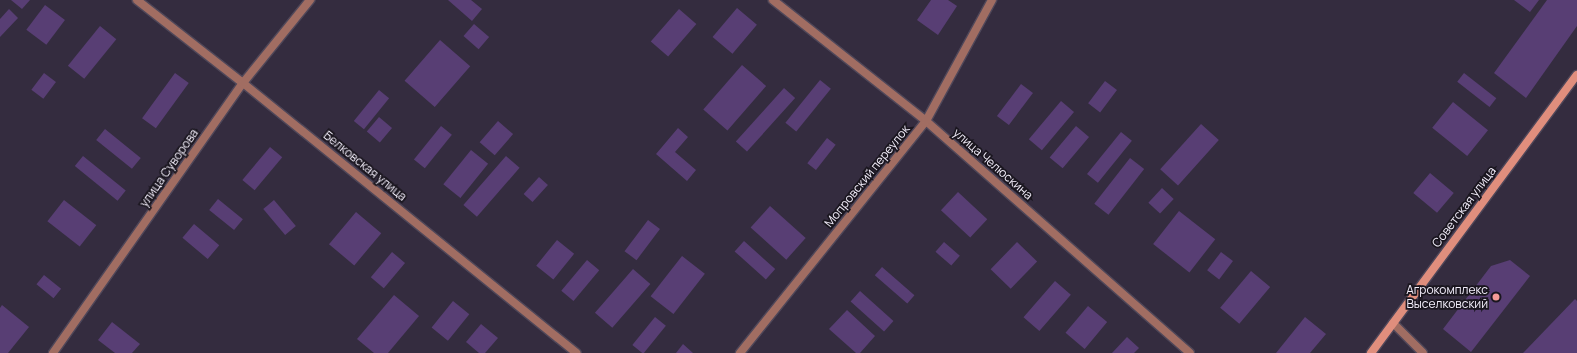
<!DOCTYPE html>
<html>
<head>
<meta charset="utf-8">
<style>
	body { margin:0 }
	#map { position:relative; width:1577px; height:353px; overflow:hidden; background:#342c3f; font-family:Manrope,sans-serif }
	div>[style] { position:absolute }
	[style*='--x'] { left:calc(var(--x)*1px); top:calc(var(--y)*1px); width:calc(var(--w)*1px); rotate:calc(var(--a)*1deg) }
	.building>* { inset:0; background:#583e74; transform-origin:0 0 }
	.roads { filter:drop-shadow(1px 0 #4f4759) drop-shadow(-1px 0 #4f4759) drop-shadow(0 1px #4f4759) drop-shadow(0 -1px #4f4759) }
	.street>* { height:8px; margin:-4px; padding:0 4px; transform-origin:4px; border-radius:4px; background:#a16d62 }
	.secondary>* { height:8px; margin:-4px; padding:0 4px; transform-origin:4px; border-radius:4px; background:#e08e7d }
	.dots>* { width:11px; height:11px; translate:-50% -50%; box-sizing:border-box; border:2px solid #1a161f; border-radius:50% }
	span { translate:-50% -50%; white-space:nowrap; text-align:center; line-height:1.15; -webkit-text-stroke:3.5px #1a161f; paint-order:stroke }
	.street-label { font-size:12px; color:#f4effc }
	.poi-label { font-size:12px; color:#f4effc }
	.right { translate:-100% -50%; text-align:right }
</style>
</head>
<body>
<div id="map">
	<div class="building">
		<i style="clip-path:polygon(11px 0,30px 0,22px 9px)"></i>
		<i style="clip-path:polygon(448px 0,471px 0,482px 9px,472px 21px)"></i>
		<i style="clip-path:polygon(931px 0,948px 0,957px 6px,938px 35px,917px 20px)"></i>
		<i style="clip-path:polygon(1514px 0,1539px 0,1530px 12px)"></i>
		<i style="clip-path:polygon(1547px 0,1577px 0,1577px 26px,1526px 98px,1494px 73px)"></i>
		<i style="left:45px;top:5px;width:25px;height:31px;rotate:37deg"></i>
		<i style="left:737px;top:8px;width:26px;height:38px;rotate:40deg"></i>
		<i style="clip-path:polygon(9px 9px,18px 18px,0 37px,0 19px)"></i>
		<i style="left:679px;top:9px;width:23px;height:43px;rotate:41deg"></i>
		<i style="left:474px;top:24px;width:20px;height:16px;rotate:41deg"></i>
		<i style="left:100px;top:26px;width:21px;height:51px;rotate:39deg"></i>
		<i style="left:440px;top:40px;width:40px;height:54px;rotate:41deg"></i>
		<i style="left:742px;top:65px;width:32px;height:59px;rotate:41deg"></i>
		<i style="left:44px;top:73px;width:15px;height:21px;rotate:37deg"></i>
		<i style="left:175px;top:73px;width:17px;height:56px;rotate:36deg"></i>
		<i style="left:1464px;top:73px;width:41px;height:11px;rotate:38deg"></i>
		<i style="left:820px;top:80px;width:14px;height:55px;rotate:39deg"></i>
		<i style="left:1105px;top:81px;width:15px;height:28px;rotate:37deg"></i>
		<i style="left:1021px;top:84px;width:15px;height:40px;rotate:37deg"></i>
		<i style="left:784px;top:88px;width:15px;height:72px;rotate:42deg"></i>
		<i style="left:379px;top:90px;width:13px;height:40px;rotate:39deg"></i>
		<i style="left:1061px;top:101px;width:17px;height:50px;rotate:40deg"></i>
		<i style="left:1453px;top:102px;width:45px;height:33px;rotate:39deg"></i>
		<i style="left:379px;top:117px;width:17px;height:19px;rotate:40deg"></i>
		<i style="left:498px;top:121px;width:20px;height:28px;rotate:41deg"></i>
		<i style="left:1201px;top:124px;width:24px;height:61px;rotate:42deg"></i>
		<i style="left:441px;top:126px;width:14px;height:43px;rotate:39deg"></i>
		<i style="left:1076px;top:126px;width:17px;height:41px;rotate:40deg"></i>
		<i style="clip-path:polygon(678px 128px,688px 137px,675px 152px,696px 170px,687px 181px,656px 154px)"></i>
		<i style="left:105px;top:129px;width:46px;height:14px;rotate:39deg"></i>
		<i style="left:1121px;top:132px;width:14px;height:54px;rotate:39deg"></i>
		<i style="left:827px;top:138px;width:11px;height:32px;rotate:38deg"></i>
		<i style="left:270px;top:147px;width:16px;height:43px;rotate:40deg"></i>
		<i style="left:471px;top:150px;width:22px;height:44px;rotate:39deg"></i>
		<i style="left:83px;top:156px;width:55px;height:13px;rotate:39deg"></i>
		<i style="left:506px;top:156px;width:18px;height:65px;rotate:41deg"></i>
		<i style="left:1130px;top:158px;width:18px;height:58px;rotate:38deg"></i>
		<i style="left:1430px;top:173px;width:31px;height:26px;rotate:40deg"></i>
		<i style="left:539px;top:177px;width:12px;height:23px;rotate:42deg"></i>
		<i style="left:1162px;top:188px;width:16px;height:20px;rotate:43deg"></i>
		<i style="left:958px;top:192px;width:40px;height:25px;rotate:43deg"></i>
		<i style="left:218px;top:199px;width:32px;height:14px;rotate:39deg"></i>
		<i style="left:64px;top:200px;width:41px;height:27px;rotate:38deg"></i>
		<i style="left:274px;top:200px;width:34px;height:14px;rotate:50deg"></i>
		<i style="left:770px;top:206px;width:48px;height:29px;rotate:42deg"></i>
		<i style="left:1179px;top:211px;width:46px;height:42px;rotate:38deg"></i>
		<i style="left:356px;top:212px;width:33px;height:42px;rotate:40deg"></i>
		<i style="left:648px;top:220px;width:15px;height:39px;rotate:37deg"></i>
		<i style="left:194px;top:224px;width:33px;height:18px;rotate:40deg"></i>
		<i style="left:557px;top:240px;width:22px;height:33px;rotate:39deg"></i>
		<i style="left:744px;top:241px;width:42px;height:14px;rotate:42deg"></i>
		<i style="left:944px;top:242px;width:21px;height:13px;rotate:41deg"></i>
		<i style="left:1017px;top:242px;width:28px;height:38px;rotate:44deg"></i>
		<i style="left:392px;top:252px;width:17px;height:33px;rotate:40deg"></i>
		<i style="left:1221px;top:252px;width:15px;height:23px;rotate:37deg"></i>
		<i style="left:682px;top:256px;width:29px;height:51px;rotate:38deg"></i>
		<i style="left:587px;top:260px;width:16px;height:40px;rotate:40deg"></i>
		<i style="clip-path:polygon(1510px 260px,1530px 276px,1471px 352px,1443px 329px,1491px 266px)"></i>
		<i style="left:882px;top:267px;width:43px;height:11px;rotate:41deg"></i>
		<i style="left:633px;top:269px;width:23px;height:58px;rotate:41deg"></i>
		<i style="left:1251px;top:271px;width:25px;height:48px;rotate:40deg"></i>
		<i style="left:44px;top:275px;width:22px;height:12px;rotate:39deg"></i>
		<i style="left:1055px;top:281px;width:21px;height:48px;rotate:41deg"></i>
		<i style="left:860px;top:291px;width:45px;height:14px;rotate:42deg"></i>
		<i style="clip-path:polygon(394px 295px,419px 316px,388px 353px,374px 353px,357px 339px)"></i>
		<i style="clip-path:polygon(1575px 299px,1577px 301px,1577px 353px,1523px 353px)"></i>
		<i style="left:453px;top:301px;width:21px;height:34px;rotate:39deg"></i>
		<i style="clip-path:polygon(2px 305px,29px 327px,8px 353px,0 353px,0 308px)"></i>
		<i style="left:1088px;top:306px;width:25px;height:35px;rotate:40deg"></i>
		<i style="clip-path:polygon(847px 310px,875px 336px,860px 353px,856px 353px,829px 329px)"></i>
		<i style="left:655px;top:317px;width:14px;height:36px;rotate:39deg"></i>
		<i style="clip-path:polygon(1305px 317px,1326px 334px,1310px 353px,1276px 353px)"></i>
		<i style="clip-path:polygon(112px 322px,140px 344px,132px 353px,115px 353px,98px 340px)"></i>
		<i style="clip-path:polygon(481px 324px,498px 338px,485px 353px,479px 353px,466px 342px)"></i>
		<i style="clip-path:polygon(1127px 337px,1139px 348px,1134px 353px,1112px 353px)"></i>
		<i style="clip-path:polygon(683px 344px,693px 353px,676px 353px)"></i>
	</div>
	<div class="roads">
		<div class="street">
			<i style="--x:137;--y:0;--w:135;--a:38.1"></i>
			<i style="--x:243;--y:83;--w:429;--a:39"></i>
			<i style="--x:773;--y:0;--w:195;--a:38.3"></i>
			<i style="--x:926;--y:121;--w:351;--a:41.3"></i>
			<i style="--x:1393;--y:323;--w:42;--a:45"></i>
			<i style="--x:53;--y:353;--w:330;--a:-54.9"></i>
			<i style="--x:243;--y:83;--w:107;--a:-51.1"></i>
			<i style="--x:740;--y:353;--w:297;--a:-51.3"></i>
			<i style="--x:926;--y:121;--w:138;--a:-61.4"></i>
		</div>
		<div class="secondary">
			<i style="--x:1371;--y:353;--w:346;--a:-53.5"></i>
		</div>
	</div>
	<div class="dots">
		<i style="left:1496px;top:297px;background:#f59b97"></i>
	</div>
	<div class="street-label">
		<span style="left:993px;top:164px;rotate:41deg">улица Челюскина</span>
		<span style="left:365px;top:166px;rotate:39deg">Белковская улица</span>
		<span style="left:169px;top:168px;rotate:-55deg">улица Суворова</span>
		<span style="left:867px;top:176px;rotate:-51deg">Мопровский переулок</span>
		<span style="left:1464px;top:207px;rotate:-53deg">Советская улица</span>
	</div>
	<div class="poi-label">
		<span class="right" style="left:1488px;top:297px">Агрокомплекс<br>Выселковский</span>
	</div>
</div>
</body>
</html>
